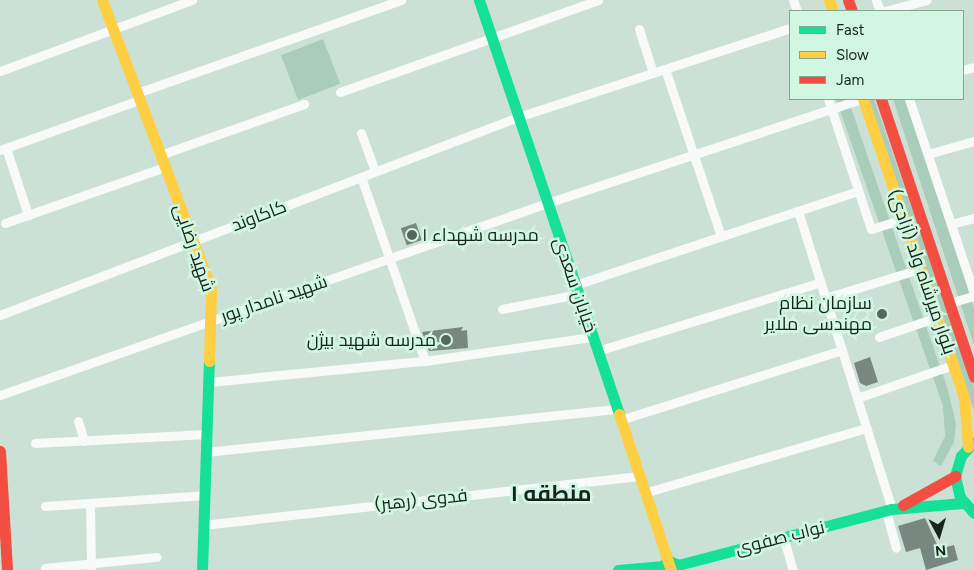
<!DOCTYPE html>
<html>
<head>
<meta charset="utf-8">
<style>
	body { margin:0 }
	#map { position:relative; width:974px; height:570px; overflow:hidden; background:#cce1d6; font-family:Figtree,Cairo,sans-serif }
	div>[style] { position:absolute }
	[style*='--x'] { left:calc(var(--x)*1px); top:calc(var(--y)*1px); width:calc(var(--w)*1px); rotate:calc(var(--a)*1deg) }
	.green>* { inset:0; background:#a9cdba; transform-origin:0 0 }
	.building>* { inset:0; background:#788880; transform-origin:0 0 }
	.street>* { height:9px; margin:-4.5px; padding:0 4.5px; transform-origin:4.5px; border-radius:4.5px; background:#f7faf9 }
	.fast>* { height:11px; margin:-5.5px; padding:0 5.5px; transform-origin:5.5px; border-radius:5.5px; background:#16e098 }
	.slow>* { height:11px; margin:-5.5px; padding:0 5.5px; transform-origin:5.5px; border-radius:5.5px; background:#ffcf43 }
	.jam>* { height:11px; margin:-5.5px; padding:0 5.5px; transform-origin:5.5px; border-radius:5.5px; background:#f24e42 }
	.dots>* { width:14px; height:14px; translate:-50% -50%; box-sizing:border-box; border:2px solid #d1f7e2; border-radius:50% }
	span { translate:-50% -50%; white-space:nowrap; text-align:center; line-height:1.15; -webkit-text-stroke:5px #d1f7e2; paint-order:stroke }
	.street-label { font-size:18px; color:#16241d }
	.poi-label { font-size:18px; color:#16241d }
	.left { translate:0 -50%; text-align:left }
	.right { translate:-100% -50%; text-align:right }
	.district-label { font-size:22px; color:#16241d; font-weight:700 }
	.legend { position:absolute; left:789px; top:10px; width:175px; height:90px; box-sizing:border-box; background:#d1f7e2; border:1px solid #86a393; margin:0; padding:6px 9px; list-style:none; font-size:15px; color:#16241d }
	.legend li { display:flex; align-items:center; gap:10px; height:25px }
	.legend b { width:25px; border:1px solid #86a393 }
	.north { position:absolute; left:914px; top:510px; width:50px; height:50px; -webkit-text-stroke:4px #d1f7e2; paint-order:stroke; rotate:174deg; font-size:14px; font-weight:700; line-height:20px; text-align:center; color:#16241d }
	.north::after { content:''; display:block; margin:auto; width:18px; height:22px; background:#16241d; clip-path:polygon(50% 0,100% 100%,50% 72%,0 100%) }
</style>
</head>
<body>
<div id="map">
	<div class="green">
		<i style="left:323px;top:39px;width:48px;height:45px;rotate:69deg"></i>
		<i style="clip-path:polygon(836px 99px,848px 99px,948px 390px,956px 424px,954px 442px,941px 466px,933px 461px,945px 436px,943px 406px)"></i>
		<i style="clip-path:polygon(867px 99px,874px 99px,974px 387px,974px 411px)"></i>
		<i style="clip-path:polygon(893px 99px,906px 99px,933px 179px,974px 308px,974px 345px)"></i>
	</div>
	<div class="building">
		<i style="left:416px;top:223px;width:18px;height:16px;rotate:71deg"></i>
		<i style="clip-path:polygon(463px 327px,461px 331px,467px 330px,468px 348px,429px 351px,422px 332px)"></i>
		<i style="clip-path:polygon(870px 357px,878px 382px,866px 386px,860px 383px,854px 363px)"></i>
		<i style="clip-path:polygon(925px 518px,939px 549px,954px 545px,958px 560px,926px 570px,920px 548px,906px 552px,898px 526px)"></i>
	</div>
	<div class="street">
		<i style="--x:793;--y:0;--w:12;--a:70"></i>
		<i style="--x:876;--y:0;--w:12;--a:70"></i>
		<i style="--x:885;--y:11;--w:43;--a:-14.7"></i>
		<i style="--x:639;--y:29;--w:46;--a:72.3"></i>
		<i style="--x:665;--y:69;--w:176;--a:71.5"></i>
		<i style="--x:963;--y:70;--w:11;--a:-15"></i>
		<i style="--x:0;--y:71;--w:205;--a:-20.3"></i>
		<i style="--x:340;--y:92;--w:274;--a:-19.6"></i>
		<i style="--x:137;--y:93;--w:280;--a:-19.4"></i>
		<i style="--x:828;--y:99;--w:137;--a:71.7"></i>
		<i style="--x:871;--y:229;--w:34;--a:-17"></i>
		<i style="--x:909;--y:99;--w:205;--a:71.5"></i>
		<i style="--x:361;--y:133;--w:40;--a:69.8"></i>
		<i style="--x:6;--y:148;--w:71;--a:71.8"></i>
		<i style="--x:0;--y:150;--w:148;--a:-19.8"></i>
		<i style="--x:928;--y:154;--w:48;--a:-15.8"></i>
		<i style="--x:160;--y:155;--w:153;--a:-19.5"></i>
		<i style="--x:361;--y:177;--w:195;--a:70.8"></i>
		<i style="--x:798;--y:211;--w:312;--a:72.5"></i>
		<i style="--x:5;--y:223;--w:170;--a:-19.3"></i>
		<i style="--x:951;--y:224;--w:24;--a:-15"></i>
		<i style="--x:575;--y:285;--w:298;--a:-18.4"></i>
		<i style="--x:825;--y:298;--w:99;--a:-17"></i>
		<i style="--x:949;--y:303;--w:26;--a:-16"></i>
		<i style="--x:502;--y:309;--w:77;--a:-11.2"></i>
		<i style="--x:0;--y:315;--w:555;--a:-20.92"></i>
		<i style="--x:518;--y:117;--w:286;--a:-18.1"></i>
		<i style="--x:879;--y:337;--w:61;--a:-19"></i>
		<i style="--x:597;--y:351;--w:234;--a:-17.1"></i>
		<i style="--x:209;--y:382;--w:217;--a:-5.6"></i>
		<i style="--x:425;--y:361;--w:169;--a:-8.2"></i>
		<i style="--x:0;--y:395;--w:580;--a:-19.34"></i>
		<i style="--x:547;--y:203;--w:331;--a:-18.3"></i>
		<i style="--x:857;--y:398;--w:102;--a:-19"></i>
		<i style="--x:620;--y:420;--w:233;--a:-17.5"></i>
		<i style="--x:78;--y:421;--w:21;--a:73"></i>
		<i style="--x:35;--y:443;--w:172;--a:-3"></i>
		<i style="--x:206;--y:452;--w:412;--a:-6"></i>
		<i style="--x:644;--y:493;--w:232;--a:-16.3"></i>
		<i style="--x:90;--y:503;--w:67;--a:89.1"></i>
		<i style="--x:45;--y:506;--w:160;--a:-3.9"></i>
		<i style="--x:886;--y:511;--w:38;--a:75"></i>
		<i style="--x:203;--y:525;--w:439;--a:-6.4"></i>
		<i style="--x:783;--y:536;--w:35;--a:74"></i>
		<i style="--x:45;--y:568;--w:112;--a:-5.7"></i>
	</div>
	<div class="fast">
		<i style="--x:479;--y:0;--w:437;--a:71.3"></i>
		<i style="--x:973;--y:443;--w:18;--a:133"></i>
		<i style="--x:961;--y:456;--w:21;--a:107"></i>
		<i style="--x:955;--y:476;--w:22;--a:77"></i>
		<i style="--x:960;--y:497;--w:21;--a:49"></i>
		<i style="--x:202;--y:570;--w:209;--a:-88.1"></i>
		<i style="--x:618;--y:570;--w:46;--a:-5"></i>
		<i style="--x:664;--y:566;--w:7;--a:-63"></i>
		<i style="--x:667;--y:560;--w:12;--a:24"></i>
		<i style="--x:678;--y:565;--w:221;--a:-14.7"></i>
		<i style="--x:892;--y:509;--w:71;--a:-4.8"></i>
	</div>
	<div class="slow">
		<i style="--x:102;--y:0;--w:309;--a:69.3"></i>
		<i style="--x:211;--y:289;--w:72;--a:91.6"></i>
		<i style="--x:829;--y:0;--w:12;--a:70"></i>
		<i style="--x:863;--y:99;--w:315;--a:71.3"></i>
		<i style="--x:964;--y:397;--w:50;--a:85.4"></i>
		<i style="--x:619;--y:414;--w:164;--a:71.6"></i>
	</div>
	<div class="jam">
		<i style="--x:848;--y:0;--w:12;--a:70"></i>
		<i style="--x:881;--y:99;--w:293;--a:71.5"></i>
		<i style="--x:0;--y:451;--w:119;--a:86.6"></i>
		<i style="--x:903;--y:505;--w:60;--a:-29.1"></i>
	</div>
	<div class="dots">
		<i style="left:412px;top:235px;background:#56665e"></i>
		<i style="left:882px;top:314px;background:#56665e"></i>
		<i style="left:446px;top:340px;background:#56665e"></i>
	</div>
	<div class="street-label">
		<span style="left:259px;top:216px;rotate:-21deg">کاکاوند</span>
		<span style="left:194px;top:248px;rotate:71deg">شهید رضایی</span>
		<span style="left:922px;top:272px;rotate:71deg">بلوار میرشاه ولد (آزادی)</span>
		<span style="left:575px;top:285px;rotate:71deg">خیابان سعدی</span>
		<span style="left:274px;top:299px;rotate:-19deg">شهید نامدار پور</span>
		<span style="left:421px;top:500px;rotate:-6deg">فدوی (رهبر)</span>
		<span style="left:780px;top:538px;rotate:-14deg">نواب صفوی</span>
	</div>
	<div class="poi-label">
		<span class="left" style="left:422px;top:235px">مدرسه شهداء ۱</span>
		<span class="right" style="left:872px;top:314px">سازمان نظام<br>مهندسی ملایر</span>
		<span class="right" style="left:436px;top:340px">مدرسه شهید بیژن</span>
	</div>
	<div class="district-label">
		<span style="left:551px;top:494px">منطقه ۱</span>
	</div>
	<ul class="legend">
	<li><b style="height:6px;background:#16e098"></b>Fast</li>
	<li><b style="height:6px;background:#ffcf43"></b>Slow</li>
	<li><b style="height:6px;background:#f24e42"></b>Jam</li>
	</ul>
	<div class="north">N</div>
</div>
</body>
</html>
